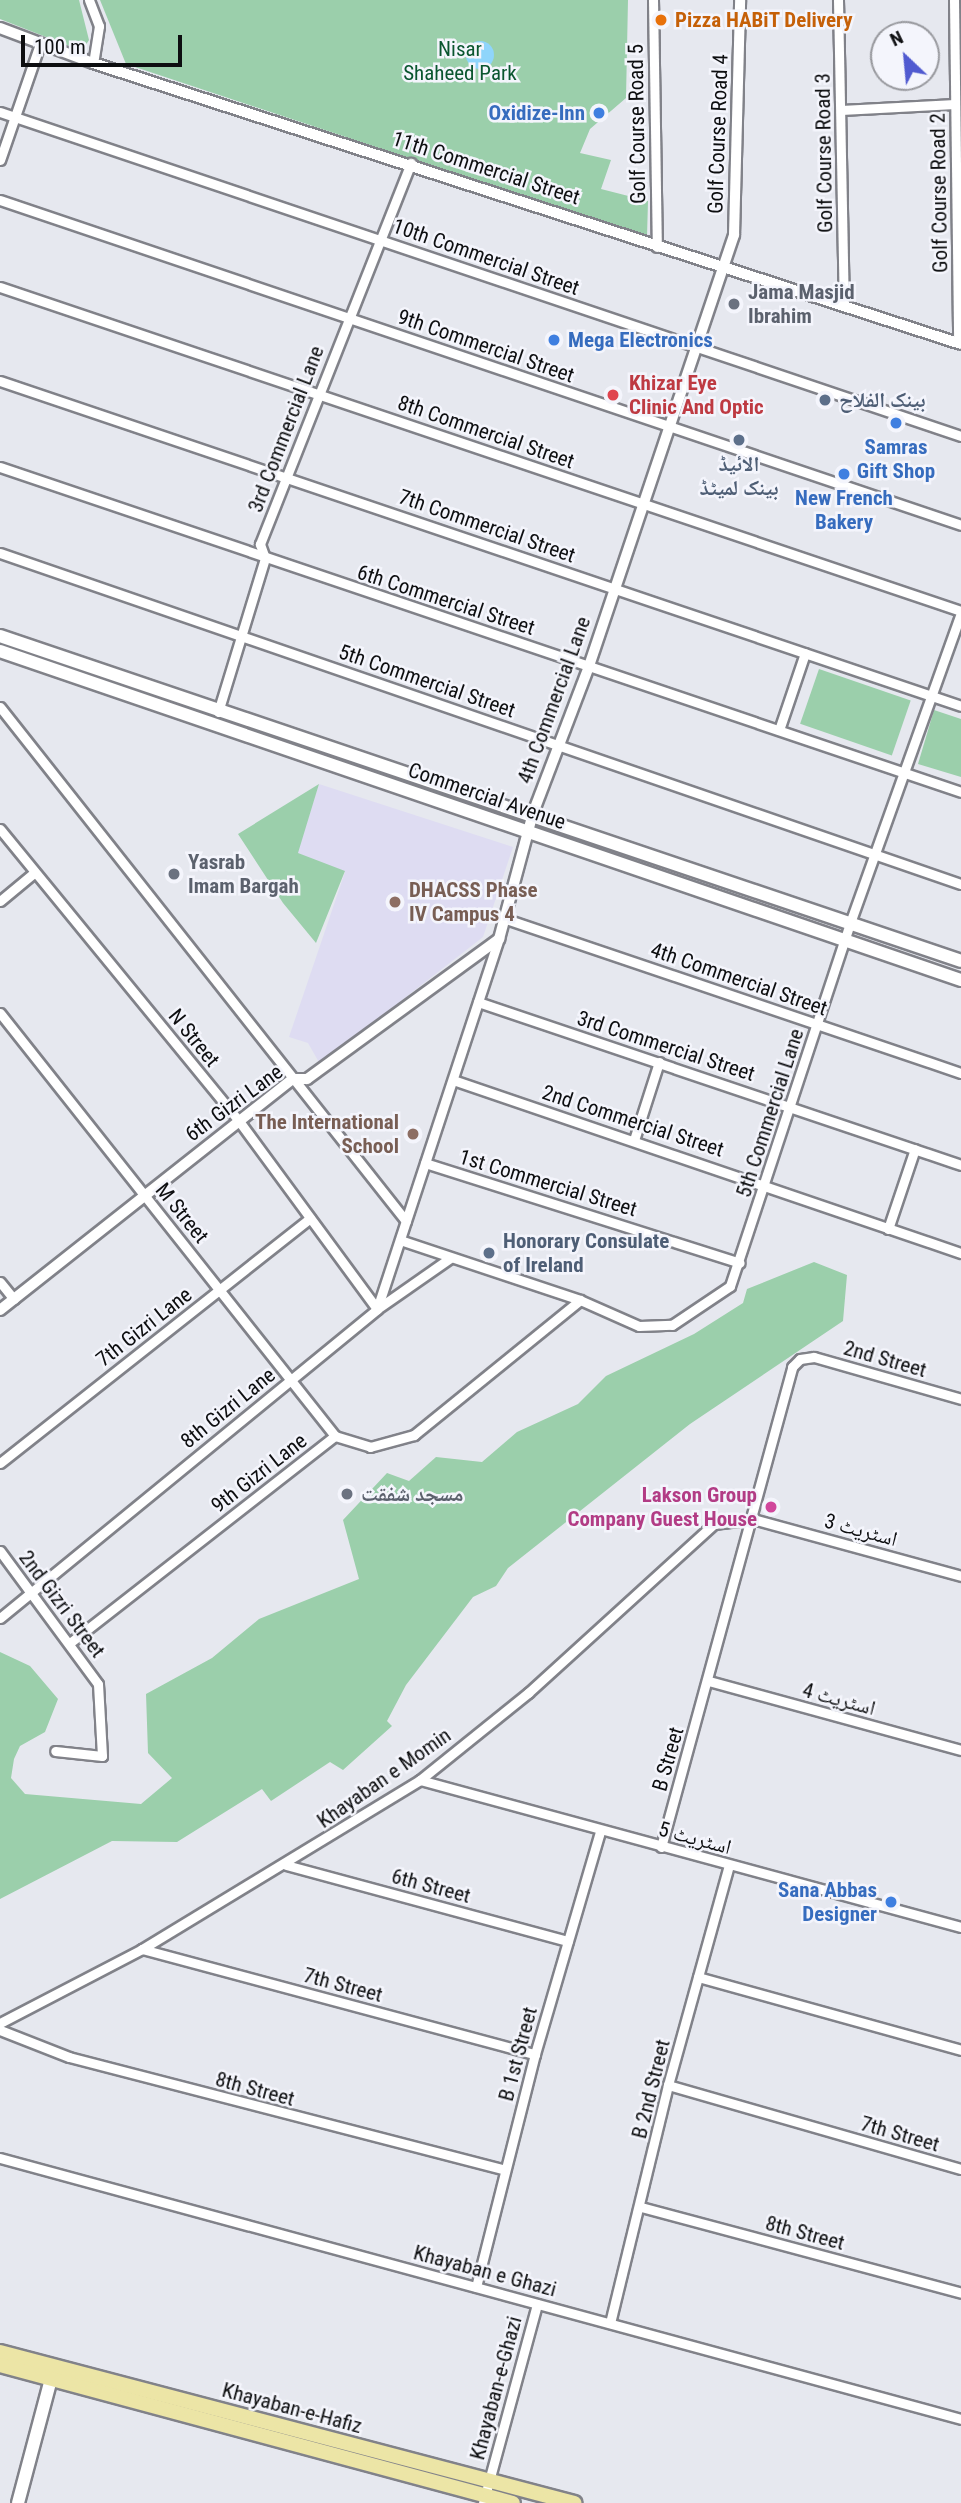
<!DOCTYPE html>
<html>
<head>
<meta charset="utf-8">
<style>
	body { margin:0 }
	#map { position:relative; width:961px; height:2503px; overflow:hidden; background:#e6e8ef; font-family:"Roboto Condensed","Noto Naskh Arabic",sans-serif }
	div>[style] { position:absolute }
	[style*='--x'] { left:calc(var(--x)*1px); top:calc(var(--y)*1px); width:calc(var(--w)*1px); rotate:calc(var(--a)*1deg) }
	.education>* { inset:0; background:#dedcf2 }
	.green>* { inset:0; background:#9bcfab; transform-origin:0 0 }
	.water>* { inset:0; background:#8fd5fb }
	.round { border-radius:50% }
	.roads { filter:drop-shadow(2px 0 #818289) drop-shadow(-2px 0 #818289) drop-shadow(0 2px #818289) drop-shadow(0 -2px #818289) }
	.minor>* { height:9px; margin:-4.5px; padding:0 4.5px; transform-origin:4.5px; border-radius:4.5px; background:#fff }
	.tertiary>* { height:10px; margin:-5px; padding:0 5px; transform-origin:5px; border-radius:5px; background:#fff }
	.secondary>* { height:12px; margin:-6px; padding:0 6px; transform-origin:6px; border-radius:6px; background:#fff }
	.primary>* { height:14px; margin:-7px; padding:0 7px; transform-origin:7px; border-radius:7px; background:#ece5a6 }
	.dots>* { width:19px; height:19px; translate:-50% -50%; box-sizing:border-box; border:4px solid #f4f5fc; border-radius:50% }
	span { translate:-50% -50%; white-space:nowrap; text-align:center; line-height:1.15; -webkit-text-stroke:5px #f4f5fc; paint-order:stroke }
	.food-label { font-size:21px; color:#c56008; font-weight:700 }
	.left { translate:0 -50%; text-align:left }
	.park-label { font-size:21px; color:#0a562f }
	.shop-label { font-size:21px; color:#366cbe; font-weight:700 }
	.right { translate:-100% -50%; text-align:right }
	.street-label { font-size:21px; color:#0d0e10 }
	.worship-label { font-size:21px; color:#5b616d; font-weight:700 }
	.health-label { font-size:21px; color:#be3a42; font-weight:700 }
	.service-label { font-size:21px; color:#4e5e75; font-weight:700 }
	.education-label { font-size:21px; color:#785e54; font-weight:700 }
	.hotel-label { font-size:21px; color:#b23c85; font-weight:700 }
	.north { position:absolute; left:870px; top:21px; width:70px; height:70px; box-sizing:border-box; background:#f4f5fc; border:2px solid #98999e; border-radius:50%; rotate:334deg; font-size:19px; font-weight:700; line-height:28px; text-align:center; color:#0d0e10 }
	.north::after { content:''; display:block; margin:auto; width:24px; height:32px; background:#505ad0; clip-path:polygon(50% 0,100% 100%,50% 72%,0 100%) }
	.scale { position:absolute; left:21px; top:35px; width:161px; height:32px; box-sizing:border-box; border:4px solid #0d0e10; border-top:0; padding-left:9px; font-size:21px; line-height:24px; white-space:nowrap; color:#0d0e10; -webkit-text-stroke:5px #f4f5fc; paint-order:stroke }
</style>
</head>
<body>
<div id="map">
	<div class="education">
		<i style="clip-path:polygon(319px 784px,513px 847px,483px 937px,320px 1064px,308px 1043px,289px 1037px,345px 872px,297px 854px)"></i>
	</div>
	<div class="green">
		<i style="clip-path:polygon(0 0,79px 0,89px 40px,82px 51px,0 19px)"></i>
		<i style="clip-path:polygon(100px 0,628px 0,626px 98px,590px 129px,580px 153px,611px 160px,601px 189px,648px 201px,647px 237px,126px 64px)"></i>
		<i style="left:819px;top:669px;width:97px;height:58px;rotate:19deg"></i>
		<i style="clip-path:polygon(934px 710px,961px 719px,961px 777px,918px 764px)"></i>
		<i style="clip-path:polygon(319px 784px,298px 853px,345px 871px,316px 943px,283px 903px,238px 834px)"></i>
		<i style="clip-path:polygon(814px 1262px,847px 1275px,843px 1321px,690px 1424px,508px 1568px,496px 1586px,473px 1597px,406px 1685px,387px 1721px,392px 1726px,343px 1770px,330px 1762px,271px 1801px,262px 1789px,177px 1842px,112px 1841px,0 1899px,0 1652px,30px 1666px,58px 1699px,45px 1732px,20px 1746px,14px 1759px,11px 1778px,25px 1794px,141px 1804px,172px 1778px,148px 1753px,146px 1694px,212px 1658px,259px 1619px,359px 1579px,343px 1520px,387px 1473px,409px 1481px,436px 1457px,482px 1462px,517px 1432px,578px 1404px,606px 1376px,694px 1334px,743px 1303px,747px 1289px)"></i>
	</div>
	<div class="water">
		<i class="round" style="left:466px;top:41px;width:28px;height:28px"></i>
	</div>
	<div class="roads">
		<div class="minor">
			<i style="--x:89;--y:0;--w:28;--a:69"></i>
			<i style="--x:99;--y:26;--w:37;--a:99"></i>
			<i style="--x:653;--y:0;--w:247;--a:89.1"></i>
			<i style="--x:838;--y:0;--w:306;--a:88.9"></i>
			<i style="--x:954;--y:0;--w:343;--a:89.3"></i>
			<i style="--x:841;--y:110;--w:114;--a:-3"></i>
			<i style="--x:0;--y:112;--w:1014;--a:18.63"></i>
			<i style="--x:0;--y:160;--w:123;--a:-71"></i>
			<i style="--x:0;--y:200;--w:1014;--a:18.68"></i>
			<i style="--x:0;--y:287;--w:1014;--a:18.63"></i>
			<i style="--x:0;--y:381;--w:1014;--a:18.68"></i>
			<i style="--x:0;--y:467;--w:1014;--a:18.68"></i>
			<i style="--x:0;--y:553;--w:1016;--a:19.01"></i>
			<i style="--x:0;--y:707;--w:655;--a:51.7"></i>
			<i style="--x:218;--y:712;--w:161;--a:-73"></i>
			<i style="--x:265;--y:558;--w:15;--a:-110"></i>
			<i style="--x:260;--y:544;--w:410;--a:-68.4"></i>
			<i style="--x:779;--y:730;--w:81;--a:-71.3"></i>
			<i style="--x:0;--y:829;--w:377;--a:50.7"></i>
			<i style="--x:239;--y:1121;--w:233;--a:53.7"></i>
			<i style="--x:0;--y:901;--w:45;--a:-39.6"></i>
			<i style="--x:506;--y:919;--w:480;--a:18.7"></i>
			<i style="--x:478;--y:1002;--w:510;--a:18.65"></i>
			<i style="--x:0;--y:1013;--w:540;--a:51.62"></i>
			<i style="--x:453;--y:1080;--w:537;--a:18.81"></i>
			<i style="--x:634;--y:1140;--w:82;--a:-72.2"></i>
			<i style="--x:425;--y:1163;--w:330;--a:17.6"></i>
			<i style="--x:888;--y:1229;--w:84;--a:-71.4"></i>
			<i style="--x:400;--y:1240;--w:190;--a:18.4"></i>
			<i style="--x:580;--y:1300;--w:64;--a:23.8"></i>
			<i style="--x:639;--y:1326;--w:33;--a:-2"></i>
			<i style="--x:672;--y:1325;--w:70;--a:-33.9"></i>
			<i style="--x:730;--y:1286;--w:382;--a:-71.7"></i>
			<i style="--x:850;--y:923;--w:329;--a:-70.3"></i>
			<i style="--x:0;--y:1282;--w:22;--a:51"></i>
			<i style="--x:377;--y:1309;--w:390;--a:-71.8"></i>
			<i style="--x:335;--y:1436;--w:37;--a:17"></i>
			<i style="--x:370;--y:1447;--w:46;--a:-15.3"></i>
			<i style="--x:414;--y:1435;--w:214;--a:-39.1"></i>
			<i style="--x:0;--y:1463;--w:395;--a:-38.3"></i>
			<i style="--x:0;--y:1551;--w:165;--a:53.6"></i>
			<i style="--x:98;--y:1684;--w:72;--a:86.8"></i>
			<i style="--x:102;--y:1756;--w:47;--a:-173.9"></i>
			<i style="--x:0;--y:1618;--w:487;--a:-39.3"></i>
			<i style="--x:377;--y:1309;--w:89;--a:-34.9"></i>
			<i style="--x:71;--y:1642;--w:335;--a:-38"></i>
			<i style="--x:709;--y:1681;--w:261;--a:15.3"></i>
			<i style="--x:420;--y:1780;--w:561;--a:15.2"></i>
			<i style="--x:661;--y:1847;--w:498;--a:-74.7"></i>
			<i style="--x:792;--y:1367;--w:11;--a:-45"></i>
			<i style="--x:800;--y:1359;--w:14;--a:-8"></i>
			<i style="--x:814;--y:1357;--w:153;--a:15.9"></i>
			<i style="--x:286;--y:1865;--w:292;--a:15.1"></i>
			<i style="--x:142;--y:1949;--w:407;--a:15"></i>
			<i style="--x:698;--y:1977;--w:273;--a:15.5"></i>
			<i style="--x:0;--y:2023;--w:160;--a:-27.5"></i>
			<i style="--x:142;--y:1949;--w:325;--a:-31.3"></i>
			<i style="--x:420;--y:1780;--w:139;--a:-38.9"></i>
			<i style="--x:528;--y:1693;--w:251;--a:-42.3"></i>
			<i style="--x:714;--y:1524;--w:39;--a:-7"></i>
			<i style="--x:753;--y:1519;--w:216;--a:15.3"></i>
			<i style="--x:0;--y:2030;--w:74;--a:21.4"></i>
			<i style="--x:69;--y:2057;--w:450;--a:14.5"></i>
			<i style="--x:668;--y:2085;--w:305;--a:16"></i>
			<i style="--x:0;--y:2158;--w:996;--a:15.19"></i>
			<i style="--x:641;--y:2207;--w:331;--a:15"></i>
			<i style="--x:476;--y:2287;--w:240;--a:-75.8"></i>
			<i style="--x:535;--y:2054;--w:232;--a:-73.7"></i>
			<i style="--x:610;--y:2323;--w:245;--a:-76.3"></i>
			<i style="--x:668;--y:2085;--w:228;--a:-74.5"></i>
			<i style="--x:483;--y:2503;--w:206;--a:-74.8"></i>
		</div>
		<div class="tertiary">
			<i style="--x:0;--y:28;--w:99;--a:20.6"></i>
			<i style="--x:93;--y:63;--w:912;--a:17.94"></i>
			<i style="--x:0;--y:1310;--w:373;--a:-38.3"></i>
			<i style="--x:293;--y:1079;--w:14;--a:0"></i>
			<i style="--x:307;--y:1079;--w:238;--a:-36.1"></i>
			<i style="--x:499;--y:939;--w:131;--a:-74.9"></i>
			<i style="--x:533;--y:813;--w:157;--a:-69.1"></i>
			<i style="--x:589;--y:666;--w:455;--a:-71.4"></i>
			<i style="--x:734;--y:235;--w:235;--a:-88.5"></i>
		</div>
		<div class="secondary">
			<i style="--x:0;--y:636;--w:1014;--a:18.68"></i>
			<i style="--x:0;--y:651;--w:1016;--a:18.9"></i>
			<i style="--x:18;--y:2503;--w:137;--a:-75.1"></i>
		</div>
		<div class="primary">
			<i style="--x:0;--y:2352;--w:594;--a:14.74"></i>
			<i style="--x:0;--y:2365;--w:531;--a:15.06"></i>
		</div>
	</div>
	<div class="dots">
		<i style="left:661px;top:20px;background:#e8710a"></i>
		<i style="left:599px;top:113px;background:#3f7fe0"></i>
		<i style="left:734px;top:304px;background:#6b7280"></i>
		<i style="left:554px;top:340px;background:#3f7fe0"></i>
		<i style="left:613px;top:395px;background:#e0444e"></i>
		<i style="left:825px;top:400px;background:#5c6f8a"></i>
		<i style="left:896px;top:423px;background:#3f7fe0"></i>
		<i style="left:739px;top:440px;background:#5c6f8a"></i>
		<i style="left:844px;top:474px;background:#3f7fe0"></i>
		<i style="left:174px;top:874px;background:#6b7280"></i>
		<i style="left:395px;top:902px;background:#8d6e63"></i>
		<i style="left:413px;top:1134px;background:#8d6e63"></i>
		<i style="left:489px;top:1253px;background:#5c6f8a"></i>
		<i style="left:347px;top:1494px;background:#6b7280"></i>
		<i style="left:771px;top:1507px;background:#d1479c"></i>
		<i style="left:891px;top:1902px;background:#3f7fe0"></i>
	</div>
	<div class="food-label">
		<span class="left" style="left:675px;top:20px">Pizza HABiT Delivery</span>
	</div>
	<div class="park-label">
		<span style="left:460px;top:61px">Nisar<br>Shaheed Park</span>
	</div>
	<div class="shop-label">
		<span class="right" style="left:585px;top:113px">Oxidize-Inn</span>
		<span class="left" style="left:568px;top:340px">Mega Electronics</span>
		<span style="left:896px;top:459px">Samras<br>Gift Shop</span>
		<span style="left:844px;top:510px">New French<br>Bakery</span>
		<span class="right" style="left:877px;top:1902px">Sana Abbas<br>Designer</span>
	</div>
	<div class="street-label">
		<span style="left:637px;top:124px;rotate:-91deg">Golf Course Road 5</span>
		<span style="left:718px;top:134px;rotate:-88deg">Golf Course Road 4</span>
		<span style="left:824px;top:153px;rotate:-91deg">Golf Course Road 3</span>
		<span style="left:486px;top:168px;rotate:18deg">11th Commercial Street</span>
		<span style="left:939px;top:193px;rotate:-91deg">Golf Course Road 2</span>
		<span style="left:486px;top:257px;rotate:19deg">10th Commercial Street</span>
		<span style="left:486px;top:346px;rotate:19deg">9th Commercial Street</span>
		<span style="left:286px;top:429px;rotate:-69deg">3rd Commercial Lane</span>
		<span style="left:486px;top:432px;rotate:19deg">8th Commercial Street</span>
		<span style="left:487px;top:526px;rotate:19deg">7th Commercial Street</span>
		<span style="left:446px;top:600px;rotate:18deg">6th Commercial Street</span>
		<span style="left:427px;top:681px;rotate:19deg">5th Commercial Street</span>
		<span style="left:554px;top:700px;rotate:-70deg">4th Commercial Lane</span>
		<span style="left:487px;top:796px;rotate:19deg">Commercial Avenue</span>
		<span style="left:739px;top:979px;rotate:19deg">4th Commercial Street</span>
		<span style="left:194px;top:1038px;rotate:51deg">N Street</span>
		<span style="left:666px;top:1046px;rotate:18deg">3rd Commercial Street</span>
		<span style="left:234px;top:1103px;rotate:-36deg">6th Gizri Lane</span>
		<span style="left:770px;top:1113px;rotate:-72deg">5th Commercial Lane</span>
		<span style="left:633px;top:1121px;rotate:18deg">2nd Commercial Street</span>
		<span style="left:548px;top:1183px;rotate:17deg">1st Commercial Street</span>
		<span style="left:182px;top:1213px;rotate:51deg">M Street</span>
		<span style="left:144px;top:1327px;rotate:-38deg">7th Gizri Lane</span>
		<span style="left:885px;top:1359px;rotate:16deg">2nd Street</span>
		<span style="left:228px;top:1408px;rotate:-39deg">8th Gizri Lane</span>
		<span style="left:259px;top:1473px;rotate:-38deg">9th Gizri Lane</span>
		<span style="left:861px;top:1530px;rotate:15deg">اسٹریٹ 3</span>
		<span style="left:62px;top:1604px;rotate:53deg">2nd Gizri Street</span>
		<span style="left:839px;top:1699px;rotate:15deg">اسٹریٹ 4</span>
		<span style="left:668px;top:1759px;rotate:-74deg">B Street</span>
		<span style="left:384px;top:1778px;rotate:-35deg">Khayaban e Momin</span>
		<span style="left:695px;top:1838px;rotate:15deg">اسٹریٹ 5</span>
		<span style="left:431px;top:1886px;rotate:15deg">6th Street</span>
		<span style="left:343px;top:1985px;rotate:15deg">7th Street</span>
		<span style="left:518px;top:2054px;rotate:-75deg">B 1st Street</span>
		<span style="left:255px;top:2089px;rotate:15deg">8th Street</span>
		<span style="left:651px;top:2089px;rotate:-76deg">B 2nd Street</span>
		<span style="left:900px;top:2134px;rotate:16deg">7th Street</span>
		<span style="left:805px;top:2233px;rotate:15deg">8th Street</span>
		<span style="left:485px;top:2271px;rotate:15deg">Khayaban e Ghazi</span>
		<span style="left:496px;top:2388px;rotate:-75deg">Khayaban-e-Ghazi</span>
		<span style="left:292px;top:2408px;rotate:15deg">Khayaban-e-Hafiz</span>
	</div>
	<div class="worship-label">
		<span class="left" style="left:748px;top:304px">Jama Masjid<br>Ibrahim</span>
		<span class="left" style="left:188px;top:874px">Yasrab<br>Imam Bargah</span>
		<span class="left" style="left:361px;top:1494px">مسجد شفقت</span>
	</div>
	<div class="health-label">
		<span class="left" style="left:629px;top:395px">Khizar Eye<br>Clinic And Optic</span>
	</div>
	<div class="service-label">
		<span class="left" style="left:839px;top:400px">بینک الفلاح</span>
		<span style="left:739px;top:476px">الائیڈ<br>بینک لمیٹڈ</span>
		<span class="left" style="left:503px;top:1253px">Honorary Consulate<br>of Ireland</span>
	</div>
	<div class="education-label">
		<span class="left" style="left:409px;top:902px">DHACSS Phase<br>IV Campus 4</span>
		<span class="right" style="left:399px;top:1134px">The International<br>School</span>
	</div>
	<div class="hotel-label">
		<span class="right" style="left:757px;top:1507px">Lakson Group<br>Company Guest House</span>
	</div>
	<div class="north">N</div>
	<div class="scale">100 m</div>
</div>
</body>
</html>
